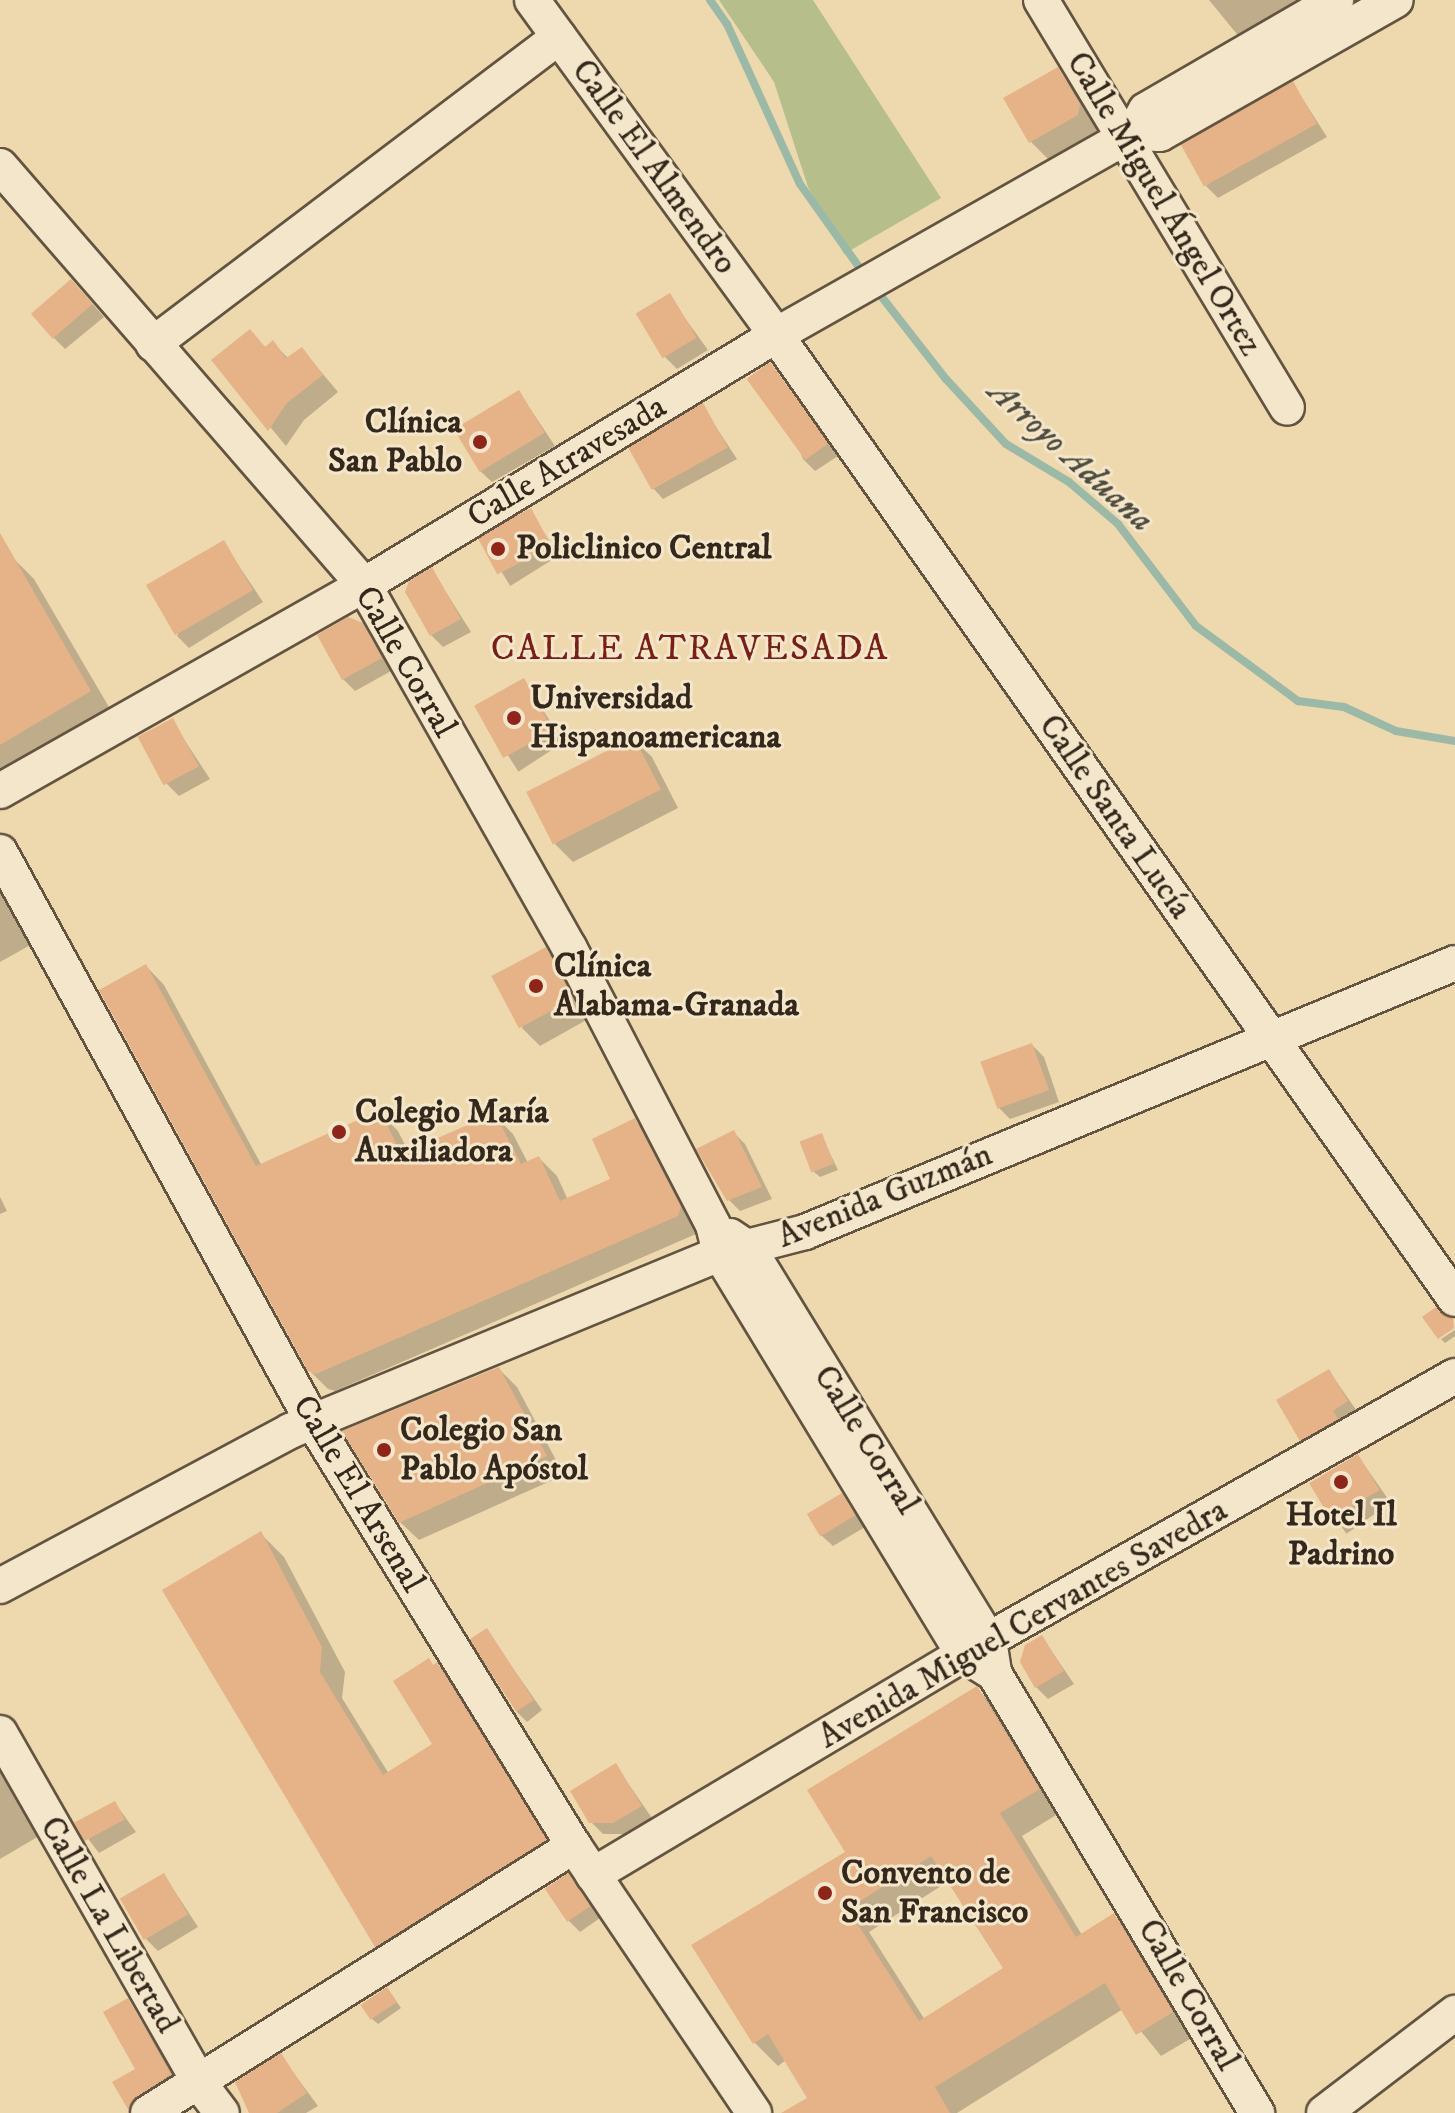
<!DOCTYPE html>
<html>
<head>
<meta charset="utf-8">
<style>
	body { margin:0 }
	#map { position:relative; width:1455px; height:2113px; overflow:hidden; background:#eed8ae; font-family:"IM FELL DW Pica",serif }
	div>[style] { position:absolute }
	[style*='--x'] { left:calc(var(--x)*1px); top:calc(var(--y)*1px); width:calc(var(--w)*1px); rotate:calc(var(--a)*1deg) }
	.green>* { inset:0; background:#b6bf8c }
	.shadow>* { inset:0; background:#0003; transform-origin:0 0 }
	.stream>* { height:8px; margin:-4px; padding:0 4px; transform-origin:4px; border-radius:4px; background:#9abaa7 }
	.building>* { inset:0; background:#e6b288; transform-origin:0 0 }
	.roads { filter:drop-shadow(2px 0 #625440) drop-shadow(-2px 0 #625440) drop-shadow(0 2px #625440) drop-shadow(0 -2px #625440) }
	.minor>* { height:34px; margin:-17px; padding:0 17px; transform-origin:17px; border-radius:17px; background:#f4e6ca }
	.dots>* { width:22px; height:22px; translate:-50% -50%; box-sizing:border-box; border:4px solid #f4e6ca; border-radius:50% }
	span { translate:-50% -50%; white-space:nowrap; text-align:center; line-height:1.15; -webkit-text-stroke:6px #f4e6ca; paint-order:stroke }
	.street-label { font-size:34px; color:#33281b }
	.poi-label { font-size:34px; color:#33281b; font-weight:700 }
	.right { translate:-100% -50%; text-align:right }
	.left { translate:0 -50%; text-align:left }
	.water-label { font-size:36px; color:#4d4c3e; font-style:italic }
	.neighbourhood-label { font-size:36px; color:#7a1f14; letter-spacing:2px }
</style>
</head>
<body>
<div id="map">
	<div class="green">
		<i style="clip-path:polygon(719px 0,813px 0,941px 198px,844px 254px,808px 187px,774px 82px)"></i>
	</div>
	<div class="shadow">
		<i style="clip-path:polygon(1209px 0,1321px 0,1245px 44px)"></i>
		<i style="clip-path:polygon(1058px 69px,1098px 124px,1096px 133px,1049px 160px,1031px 142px)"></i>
		<i style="clip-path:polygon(1293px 84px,1327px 137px,1218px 198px,1206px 186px)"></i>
		<i style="clip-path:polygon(83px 293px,104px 317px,65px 349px,53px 337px)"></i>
		<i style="clip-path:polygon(669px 296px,708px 350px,677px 369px,665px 357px)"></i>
		<i style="clip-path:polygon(250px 331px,266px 348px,273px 343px,289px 359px,302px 349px,338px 392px,304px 420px,286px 446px,214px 360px)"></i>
		<i style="clip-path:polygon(770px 364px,838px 456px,815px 471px,803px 459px)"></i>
		<i style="clip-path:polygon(519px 392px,555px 446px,492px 482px,480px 471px)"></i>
		<i style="clip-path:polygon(702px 406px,737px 459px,663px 499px,653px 488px)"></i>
		<i style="left:530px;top:510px;width:54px;height:57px;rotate:58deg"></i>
		<i style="clip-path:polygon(223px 542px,263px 602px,189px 648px,177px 636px)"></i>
		<i style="clip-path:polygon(11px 556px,34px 579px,113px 714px,0 781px,0 563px)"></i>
		<i style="clip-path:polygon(432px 570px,471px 632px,443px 647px,431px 635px)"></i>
		<i style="clip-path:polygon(361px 625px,393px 670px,355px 691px,343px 679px)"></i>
		<i style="left:524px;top:681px;width:73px;height:54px;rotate:57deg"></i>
		<i style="clip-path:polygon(172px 721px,210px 779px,179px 796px,167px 784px)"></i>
		<i style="clip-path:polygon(633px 739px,652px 757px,678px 808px,573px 862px,555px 844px)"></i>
		<i style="clip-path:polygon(0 882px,34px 943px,0 962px)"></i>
		<i style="clip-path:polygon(545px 949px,564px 967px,590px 1018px,540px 1046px,522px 1028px)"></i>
		<i style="clip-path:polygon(146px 966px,164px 985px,262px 1166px,379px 1112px,398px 1131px,409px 1153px,495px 1116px,513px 1134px,528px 1163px,539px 1158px,557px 1176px,568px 1200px,613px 1180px,634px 1120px,653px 1138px,699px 1227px,696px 1234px,335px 1391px,328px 1389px,309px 1370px)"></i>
		<i style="clip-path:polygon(1032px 1045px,1044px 1057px,1059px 1102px,1010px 1119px,998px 1107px)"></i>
		<i style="clip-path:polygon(734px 1133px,745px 1144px,772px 1199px,740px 1211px,728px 1199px)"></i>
		<i style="clip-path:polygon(821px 1135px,838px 1170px,820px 1177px,814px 1172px)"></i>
		<i style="clip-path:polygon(0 1197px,7px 1211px,0 1214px)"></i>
		<i style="clip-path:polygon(1455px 1330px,1455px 1336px,1445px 1343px,1441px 1339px)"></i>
		<i style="clip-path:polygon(499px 1369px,517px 1387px,564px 1475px,419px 1540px,400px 1522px)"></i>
		<i style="clip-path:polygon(1329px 1371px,1359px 1414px,1313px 1451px,1301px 1439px)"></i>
		<i style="left:1358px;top:1456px;width:57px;height:54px;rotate:55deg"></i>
		<i style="clip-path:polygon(841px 1495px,865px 1527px,833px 1546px,821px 1535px)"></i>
		<i style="clip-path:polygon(261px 1534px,284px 1557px,345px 1672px,342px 1698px,389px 1774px,435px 1745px,437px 1664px,460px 1688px,569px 1864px,400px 1969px,377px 1946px)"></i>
		<i style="clip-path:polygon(487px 1631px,542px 1710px,527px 1722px,517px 1712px)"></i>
		<i style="clip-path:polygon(1042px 1637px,1074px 1684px,1048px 1699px,1036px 1687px)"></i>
		<i style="clip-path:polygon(evenodd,976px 1688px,999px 1711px,1061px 1812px,1022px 1836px,1082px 1935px,1114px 1916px,1137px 1939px,1195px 2036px,1161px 2056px,1123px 2009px,957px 2113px,801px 2113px,810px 2098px,786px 2060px,778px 2066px,755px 2043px,694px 1946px,847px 1852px,976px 1688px,949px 1881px,1006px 1968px,925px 2020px,869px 1932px,949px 1881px)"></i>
		<i style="clip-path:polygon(616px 1766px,652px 1818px,626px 1834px,603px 1834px,591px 1822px)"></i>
		<i style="clip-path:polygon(0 1772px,39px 1836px,0 1859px)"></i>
		<i style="clip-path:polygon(115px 1803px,136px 1832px,99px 1853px,77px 1824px)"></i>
		<i style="clip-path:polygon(164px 1875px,198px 1927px,158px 1951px,146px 1939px)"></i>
		<i style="clip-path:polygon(568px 1876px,600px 1918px,580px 1932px,568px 1920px)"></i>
		<i style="clip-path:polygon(392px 1995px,401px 2008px,378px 2024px,372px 2019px)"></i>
		<i style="clip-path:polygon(128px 2000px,180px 2085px,136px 2113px,127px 2105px,138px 2069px)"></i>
		<i style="clip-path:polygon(281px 2056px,318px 2106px,306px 2113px,252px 2113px,236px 2084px)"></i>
	</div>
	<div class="stream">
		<i style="--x:710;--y:0;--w:29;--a:55"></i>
		<i style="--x:727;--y:24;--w:176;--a:65.5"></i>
		<i style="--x:800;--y:184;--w:114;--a:54.6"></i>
		<i style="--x:874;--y:287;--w:117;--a:52"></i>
		<i style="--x:946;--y:379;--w:88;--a:47.3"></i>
		<i style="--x:1006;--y:444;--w:74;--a:31.1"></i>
		<i style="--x:1069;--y:482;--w:65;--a:40.6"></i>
		<i style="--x:1118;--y:524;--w:128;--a:52.6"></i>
		<i style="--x:1196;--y:626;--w:127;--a:36.3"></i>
		<i style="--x:1298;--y:701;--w:46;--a:7.4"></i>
		<i style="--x:1344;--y:707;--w:57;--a:24.8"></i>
		<i style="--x:1396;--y:731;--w:60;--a:9.6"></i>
	</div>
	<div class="building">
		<i style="clip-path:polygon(1058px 67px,1080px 104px,1078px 115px,1029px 143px,1003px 98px)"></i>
		<i style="left:1293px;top:81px;width:49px;height:129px;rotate:61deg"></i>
		<i style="left:71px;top:279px;width:33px;height:53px;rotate:49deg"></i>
		<i style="left:670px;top:293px;width:52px;height:40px;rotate:59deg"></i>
		<i style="clip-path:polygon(250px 329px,265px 347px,273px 340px,286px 358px,302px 347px,323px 375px,287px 403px,268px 431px,211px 360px)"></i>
		<i style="left:770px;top:362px;width:100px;height:29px;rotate:54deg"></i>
		<i style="left:519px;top:390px;width:50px;height:76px;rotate:59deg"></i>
		<i style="left:703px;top:403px;width:51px;height:87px;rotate:61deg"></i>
		<i style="left:531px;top:508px;width:43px;height:61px;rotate:62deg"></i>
		<i style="clip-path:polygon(0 533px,91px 691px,0 745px)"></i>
		<i style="left:224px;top:540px;width:58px;height:90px;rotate:60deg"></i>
		<i style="clip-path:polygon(432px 567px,461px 619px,430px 636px,405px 592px,409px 581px)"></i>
		<i style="clip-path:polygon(348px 617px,363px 623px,382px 658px,342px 680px,317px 635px)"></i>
		<i style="left:524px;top:678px;width:60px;height:57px;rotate:61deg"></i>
		<i style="left:173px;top:718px;width:55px;height:40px;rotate:62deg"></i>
		<i style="left:634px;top:737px;width:59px;height:121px;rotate:63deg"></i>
		<i style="left:546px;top:947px;width:59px;height:62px;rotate:62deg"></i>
		<i style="clip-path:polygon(146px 964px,256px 1166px,380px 1110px,401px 1154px,495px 1113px,521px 1164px,539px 1156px,560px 1201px,610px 1179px,592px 1139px,635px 1118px,681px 1207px,678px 1216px,316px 1374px,308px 1371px,99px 990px)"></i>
		<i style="left:1032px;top:1043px;width:50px;height:55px;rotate:70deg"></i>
		<i style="clip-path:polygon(734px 1130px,762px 1187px,727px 1201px,696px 1149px)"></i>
		<i style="left:822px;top:1133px;width:33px;height:24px;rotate:69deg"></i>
		<i style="clip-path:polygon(1436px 1307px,1453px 1318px,1454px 1328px,1438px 1339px,1422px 1317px)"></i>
		<i style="clip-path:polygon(499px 1367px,547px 1456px,399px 1523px,342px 1431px)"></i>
		<i style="clip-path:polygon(1329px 1369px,1348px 1401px,1333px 1411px,1338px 1419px,1300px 1441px,1276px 1400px)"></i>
		<i style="left:1358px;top:1454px;width:42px;height:57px;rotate:59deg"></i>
		<i style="left:842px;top:1493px;width:26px;height:41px;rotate:59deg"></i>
		<i style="clip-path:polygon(261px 1531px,322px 1647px,320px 1672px,383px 1775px,432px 1744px,393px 1681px,429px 1658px,433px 1665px,437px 1662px,547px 1840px,375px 1947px,162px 1590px)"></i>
		<i style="left:487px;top:1628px;width:86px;height:21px;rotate:57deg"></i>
		<i style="clip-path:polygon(1042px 1635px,1064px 1671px,1035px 1688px,1020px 1662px,1025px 1645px)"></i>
		<i style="clip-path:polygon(evenodd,977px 1686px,1040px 1789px,1000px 1813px,1076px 1937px,1114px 1913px,1173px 2012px,1136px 2035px,1105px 1983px,935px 2087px,950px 2113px,781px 2113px,807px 2098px,768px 2034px,753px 2044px,691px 1945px,845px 1852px,807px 1790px,977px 1686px,931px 1856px,1003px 1968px,919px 2021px,848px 1909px,931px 1856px)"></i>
		<i style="clip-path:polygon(616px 1763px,642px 1806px,613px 1823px,589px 1823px,570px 1791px)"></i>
		<i style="left:115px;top:1801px;width:21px;height:46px;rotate:62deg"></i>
		<i style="left:164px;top:1873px;width:48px;height:51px;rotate:60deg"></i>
		<i style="left:568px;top:1873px;width:40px;height:28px;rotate:56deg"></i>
		<i style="left:387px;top:1987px;width:18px;height:32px;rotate:56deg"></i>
		<i style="clip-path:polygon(128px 1998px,171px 2074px,137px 2097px,129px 2111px,112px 2082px,135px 2069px,103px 2012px)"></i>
		<i style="clip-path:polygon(281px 2053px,307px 2093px,277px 2113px,249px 2113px,235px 2082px)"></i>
	</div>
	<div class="roads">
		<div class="minor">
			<i style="--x:532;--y:0;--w:414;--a:53.9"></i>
			<i style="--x:776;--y:335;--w:1179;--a:54.84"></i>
			<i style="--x:1041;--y:0;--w:476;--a:58.9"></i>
			<i style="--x:1133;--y:133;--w:27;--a:2"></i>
			<i style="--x:1160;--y:134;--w:271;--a:-29.6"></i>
			<i style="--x:0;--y:166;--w:555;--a:49.02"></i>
			<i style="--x:364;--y:585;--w:416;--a:60.5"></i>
			<i style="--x:569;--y:947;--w:313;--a:62.6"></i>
			<i style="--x:713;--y:1225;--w:30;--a:76"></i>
			<i style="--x:720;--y:1254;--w:468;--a:58.7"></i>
			<i style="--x:963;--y:1654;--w:36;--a:32"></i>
			<i style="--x:153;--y:344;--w:509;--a:-37.1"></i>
			<i style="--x:0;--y:791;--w:418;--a:-29.5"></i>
			<i style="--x:364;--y:585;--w:482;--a:-31.2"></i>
			<i style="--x:776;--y:335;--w:410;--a:-29.5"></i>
			<i style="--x:1133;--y:133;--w:26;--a:-61"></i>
			<i style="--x:1146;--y:110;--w:220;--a:-30.1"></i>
			<i style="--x:0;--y:852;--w:650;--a:61.23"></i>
			<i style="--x:313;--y:1422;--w:498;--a:58.4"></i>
			<i style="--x:574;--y:1846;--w:322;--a:56"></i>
			<i style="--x:730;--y:1236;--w:23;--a:34"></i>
			<i style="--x:749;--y:1249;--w:459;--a:58.5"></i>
			<i style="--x:989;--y:1640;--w:33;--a:81"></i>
			<i style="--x:994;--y:1673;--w:513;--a:59.13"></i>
			<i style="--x:0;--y:1586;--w:329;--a:-28.1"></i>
			<i style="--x:290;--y:1431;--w:465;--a:-22.4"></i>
			<i style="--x:720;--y:1254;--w:88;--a:-14.5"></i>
			<i style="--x:805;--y:1232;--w:703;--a:-22.48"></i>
			<i style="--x:0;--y:1733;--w:404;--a:60.3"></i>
			<i style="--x:200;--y:2084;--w:36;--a:53"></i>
			<i style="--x:593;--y:1875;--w:431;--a:-30.8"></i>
			<i style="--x:963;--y:1654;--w:565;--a:-29.47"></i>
			<i style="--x:148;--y:2113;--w:503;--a:-32.08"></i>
			<i style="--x:1324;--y:2113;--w:165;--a:-37.4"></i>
		</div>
	</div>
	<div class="dots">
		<i style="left:480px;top:442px;background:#8f2418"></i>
		<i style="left:498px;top:549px;background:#8f2418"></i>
		<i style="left:514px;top:718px;background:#8f2418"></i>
		<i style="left:536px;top:986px;background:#8f2418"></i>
		<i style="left:339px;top:1132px;background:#8f2418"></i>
		<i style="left:384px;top:1450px;background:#8f2418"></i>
		<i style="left:1341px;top:1482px;background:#8f2418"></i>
		<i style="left:825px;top:1893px;background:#8f2418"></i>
	</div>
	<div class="street-label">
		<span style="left:654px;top:167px;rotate:54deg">Calle El Almendro</span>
		<span style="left:1164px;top:204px;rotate:59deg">Calle Miguel Ángel Ortez</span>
		<span style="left:567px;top:462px;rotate:-31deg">Calle Atravesada</span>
		<span style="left:405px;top:662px;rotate:60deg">Calle Corral</span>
		<span style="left:1115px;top:817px;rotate:55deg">Calle Santa Lucía</span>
		<span style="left:885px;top:1196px;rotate:-22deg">Avenida Guzmán</span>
		<span style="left:866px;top:1440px;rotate:58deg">Calle Corral</span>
		<span style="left:358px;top:1494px;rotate:59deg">Calle El Arsenal</span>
		<span style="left:1023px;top:1624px;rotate:-30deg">Avenida Miguel Cervantes Savedra</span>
		<span style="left:109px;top:1925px;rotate:60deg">Calle La Libertad</span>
		<span style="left:1188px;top:1995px;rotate:60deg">Calle Corral</span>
	</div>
	<div class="poi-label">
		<span class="right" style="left:462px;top:442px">Clínica<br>San Pablo</span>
		<span class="left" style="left:516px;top:549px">Policlinico Central</span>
		<span class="left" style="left:530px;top:718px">Universidad<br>Hispanoamericana</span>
		<span class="left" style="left:554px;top:986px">Clínica<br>Alabama-Granada</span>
		<span class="left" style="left:355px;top:1132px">Colegio María<br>Auxiliadora</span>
		<span class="left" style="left:400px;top:1450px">Colegio San<br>Pablo Apóstol</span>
		<span style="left:1341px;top:1535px">Hotel Il<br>Padrino</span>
		<span class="left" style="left:841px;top:1893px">Convento de<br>San Francisco</span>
	</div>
	<div class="water-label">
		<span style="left:1071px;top:456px;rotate:42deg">Arroyo Aduana</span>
	</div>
	<div class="neighbourhood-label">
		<span style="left:690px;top:649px">CALLE ATRAVESADA</span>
	</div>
</div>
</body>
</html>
